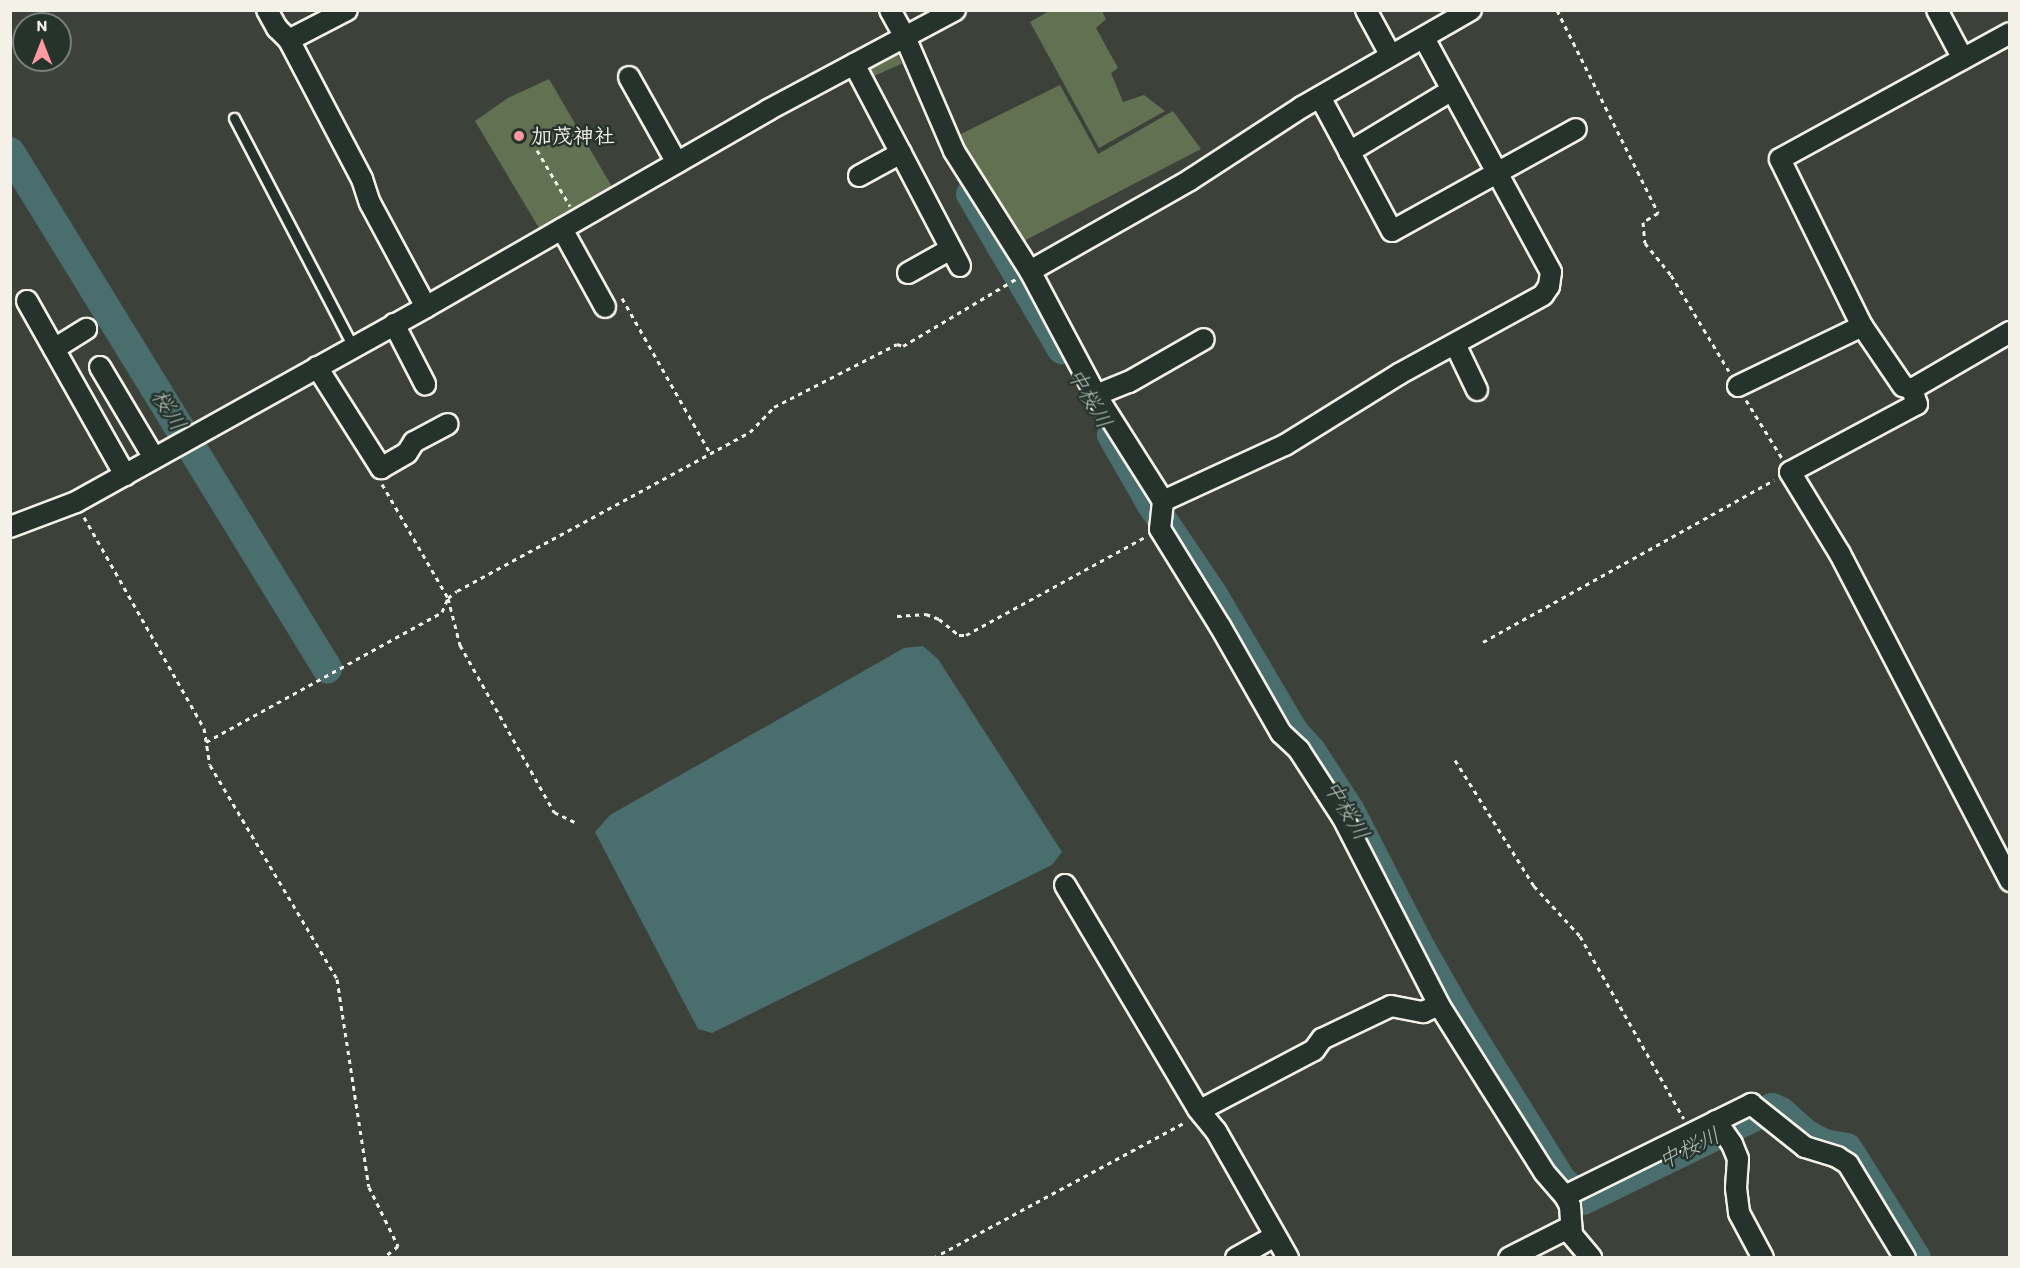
<!DOCTYPE html>
<html>
<head>
<meta charset="utf-8">
<style>
	body { margin:0 }
	#map { position:relative; width:2020px; height:1268px; overflow:hidden; background:#3c423a; font-family:Itim,"Klee One",sans-serif }
	div>[style] { position:absolute }
	[style*='--x'] { left:calc(var(--x)*1px); top:calc(var(--y)*1px); width:calc(var(--w)*1px); rotate:calc(var(--a)*1deg) }
	.green>* { inset:0; background:#637153; transform-origin:0 0 }
	.water>* { inset:0; background:#496e6d }
	.river>* { height:30px; margin:-15px; padding:0 15px; transform-origin:15px; border-radius:15px; background:#496e6d }
	.path>* { height:3px; margin-top:-1.5px; transform-origin:0; background:repeating-linear-gradient(90deg,#f4f1e8 0 4.5px,transparent 0 9px) }
	.roads { filter:drop-shadow(2px 0 #f4f1e8) drop-shadow(-2px 0 #f4f1e8) drop-shadow(0 2px #f4f1e8) drop-shadow(0 -2px #f4f1e8) }
	.service>* { height:9px; margin:-4.5px; padding:0 4.5px; transform-origin:4.5px; border-radius:4.5px; background:#26332d }
	.minor>* { height:20px; margin:-10px; padding:0 10px; transform-origin:10px; border-radius:10px; background:#26332d }
	.dots>* { width:16px; height:16px; translate:-50% -50%; box-sizing:border-box; border:3px solid #26332d; border-radius:50% }
	span { translate:-50% -50%; white-space:nowrap; text-align:center; line-height:1.15; -webkit-text-stroke:5px #26332d; paint-order:stroke }
	.poi-label { font-size:21px; color:#f4f1e8; font-weight:700 }
	.left { translate:0 -50%; text-align:left }
	.water-label { font-size:22px; color:#b0bdb7; font-style:italic }
	.frame { position:absolute; inset:0; border:12px solid #f4f1e8; pointer-events:none }
	.north { position:absolute; left:12px; top:12px; width:60px; height:60px; box-sizing:border-box; background:#26332d; border:2px solid #787f78; border-radius:50%; rotate:0deg; font-size:16px; font-weight:700; line-height:24px; text-align:center; color:#f4f1e8 }
	.north::after { content:''; display:block; margin:auto; width:21px; height:27px; background:#ff9aa2; clip-path:polygon(50% 0,100% 100%,50% 72%,0 100%) }
</style>
</head>
<body>
<div id="map">
	<div class="green">
		<i style="clip-path:polygon(1051px 10px,1102px 11px,1106px 19px,1096px 28px,1118px 68px,1111px 73px,1123px 102px,1144px 95px,1165px 111px,1099px 148px,1030px 22px)"></i>
		<i style="left:895px;top:48px;width:17px;height:39px;rotate:66deg"></i>
		<i style="clip-path:polygon(549px 79px,615px 192px,542px 233px,475px 121px,508px 98px)"></i>
		<i style="clip-path:polygon(1060px 85px,1098px 154px,1173px 111px,1201px 149px,1020px 243px,959px 135px)"></i>
	</div>
	<div class="water">
		<i style="clip-path:polygon(923px 646px,938px 659px,1062px 852px,1052px 865px,712px 1033px,698px 1029px,595px 832px,610px 815px,904px 648px)"></i>
	</div>
	<div class="river">
		<i style="--x:10;--y:152;--w:606;--a:58.44"></i>
		<i style="--x:971;--y:194;--w:180;--a:59.6"></i>
		<i style="--x:1112;--y:435;--w:78;--a:60.2"></i>
		<i style="--x:1151;--y:503;--w:111;--a:56"></i>
		<i style="--x:1213;--y:595;--w:158;--a:59.5"></i>
		<i style="--x:1293;--y:731;--w:27;--a:48"></i>
		<i style="--x:1311;--y:751;--w:72;--a:57"></i>
		<i style="--x:1350;--y:811;--w:155;--a:62.8"></i>
		<i style="--x:1421;--y:949;--w:81;--a:60.3"></i>
		<i style="--x:1461;--y:1019;--w:191;--a:58.1"></i>
		<i style="--x:1562;--y:1181;--w:28;--a:42"></i>
		<i style="--x:1583;--y:1200;--w:210;--a:-26"></i>
		<i style="--x:1772;--y:1108;--w:10;--a:24"></i>
		<i style="--x:1781;--y:1112;--w:31;--a:42"></i>
		<i style="--x:1804;--y:1133;--w:23;--a:29"></i>
		<i style="--x:1824;--y:1144;--w:23;--a:10"></i>
		<i style="--x:1847;--y:1148;--w:130;--a:57.9"></i>
	</div>
	<div class="path">
		<i style="--x:1557;--y:10;--w:227;--a:63.5"></i>
		<i style="--x:1658;--y:213;--w:17;--a:149"></i>
		<i style="--x:1643;--y:222;--w:21;--a:85"></i>
		<i style="--x:1645;--y:243;--w:41;--a:50.9"></i>
		<i style="--x:1671;--y:275;--w:112;--a:58.9"></i>
		<i style="--x:537;--y:150;--w:65;--a:59.5"></i>
		<i style="--x:622;--y:298;--w:178;--a:60.4"></i>
		<i style="--x:1746;--y:400;--w:68;--a:58.2"></i>
		<i style="--x:382;--y:484;--w:132;--a:59.9"></i>
		<i style="--x:448;--y:598;--w:49;--a:75.7"></i>
		<i style="--x:460;--y:645;--w:192;--a:60.6"></i>
		<i style="--x:554;--y:812;--w:25;--a:26"></i>
		<i style="--x:84;--y:517;--w:243;--a:60.4"></i>
		<i style="--x:204;--y:728;--w:37;--a:81"></i>
		<i style="--x:210;--y:765;--w:249;--a:59.3"></i>
		<i style="--x:337;--y:979;--w:210;--a:81.3"></i>
		<i style="--x:369;--y:1187;--w:66;--a:63.8"></i>
		<i style="--x:398;--y:1246;--w:19;--a:141"></i>
		<i style="--x:897;--y:616;--w:29;--a:-4"></i>
		<i style="--x:926;--y:614;--w:14;--a:21"></i>
		<i style="--x:939;--y:619;--w:26;--a:39"></i>
		<i style="--x:959;--y:635;--w:7;--a:0"></i>
		<i style="--x:966;--y:635;--w:204;--a:-28.7"></i>
		<i style="--x:1483;--y:642;--w:333;--a:-29.1"></i>
		<i style="--x:206;--y:742;--w:269;--a:-28.8"></i>
		<i style="--x:442;--y:612;--w:15;--a:-67"></i>
		<i style="--x:448;--y:598;--w:11;--a:-38"></i>
		<i style="--x:457;--y:591;--w:333;--a:-28.5"></i>
		<i style="--x:750;--y:432;--w:35;--a:-46"></i>
		<i style="--x:774;--y:407;--w:138;--a:-27.1"></i>
		<i style="--x:897;--y:344;--w:6;--a:18"></i>
		<i style="--x:903;--y:346;--w:131;--a:-30.7"></i>
		<i style="--x:1455;--y:760;--w:149;--a:57.9"></i>
		<i style="--x:1534;--y:886;--w:68;--a:47.4"></i>
		<i style="--x:1580;--y:936;--w:210;--a:60.4"></i>
		<i style="--x:933;--y:1258;--w:287;--a:-28.3"></i>
	</div>
	<div class="roads">
		<div class="service">
			<i style="--x:234;--y:118;--w:258;--a:62.5"></i>
		</div>
		<div class="minor">
			<i style="--x:267;--y:10;--w:21;--a:61"></i>
			<i style="--x:277;--y:28;--w:17;--a:45"></i>
			<i style="--x:289;--y:40;--w:157;--a:62.3"></i>
			<i style="--x:362;--y:179;--w:25;--a:72"></i>
			<i style="--x:370;--y:203;--w:118;--a:61.7"></i>
			<i style="--x:890;--y:10;--w:31;--a:61"></i>
			<i style="--x:905;--y:37;--w:124;--a:66.7"></i>
			<i style="--x:954;--y:151;--w:142;--a:57.7"></i>
			<i style="--x:1030;--y:271;--w:140;--a:62"></i>
			<i style="--x:1096;--y:395;--w:125;--a:57.7"></i>
			<i style="--x:1163;--y:501;--w:28;--a:96"></i>
			<i style="--x:1160;--y:529;--w:114;--a:58.3"></i>
			<i style="--x:1220;--y:626;--w:123;--a:60.3"></i>
			<i style="--x:1281;--y:733;--w:25;--a:43"></i>
			<i style="--x:1299;--y:750;--w:81;--a:57.1"></i>
			<i style="--x:1343;--y:818;--w:210;--a:62.8"></i>
			<i style="--x:1439;--y:1005;--w:197;--a:57.8"></i>
			<i style="--x:1544;--y:1172;--w:32;--a:49"></i>
			<i style="--x:1565;--y:1196;--w:11;--a:63"></i>
			<i style="--x:1570;--y:1206;--w:29;--a:86"></i>
			<i style="--x:1572;--y:1235;--w:30;--a:50"></i>
			<i style="--x:1366;--y:10;--w:52;--a:61.5"></i>
			<i style="--x:1937;--y:10;--w:55;--a:62"></i>
			<i style="--x:289;--y:40;--w:65;--a:-27.3"></i>
			<i style="--x:854;--y:64;--w:228;--a:62.3"></i>
			<i style="--x:629;--y:77;--w:98;--a:60.8"></i>
			<i style="--x:1320;--y:97;--w:152;--a:61.8"></i>
			<i style="--x:1392;--y:231;--w:210;--a:-29"></i>
			<i style="--x:1349;--y:152;--w:120;--a:-31"></i>
			<i style="--x:859;--y:176;--w:48;--a:-28.7"></i>
			<i style="--x:562;--y:229;--w:89;--a:61.1"></i>
			<i style="--x:1030;--y:271;--w:184;--a:-29.6"></i>
			<i style="--x:1190;--y:180;--w:134;--a:-33.1"></i>
			<i style="--x:1302;--y:107;--w:195;--a:-29.9"></i>
			<i style="--x:908;--y:273;--w:49;--a:-29.2"></i>
			<i style="--x:27;--y:301;--w:200;--a:60.6"></i>
			<i style="--x:394;--y:324;--w:68;--a:62.7"></i>
			<i style="--x:2010;--y:332;--w:113;--a:149.8"></i>
			<i style="--x:1912;--y:389;--w:16;--a:72"></i>
			<i style="--x:1917;--y:404;--w:144;--a:151.8"></i>
			<i style="--x:1790;--y:472;--w:96;--a:58.6"></i>
			<i style="--x:1840;--y:554;--w:369;--a:62.5"></i>
			<i style="--x:1455;--y:344;--w:51;--a:64.4"></i>
			<i style="--x:54;--y:349;--w:38;--a:-32"></i>
			<i style="--x:100;--y:367;--w:106;--a:59.3"></i>
			<i style="--x:317;--y:367;--w:120;--a:57.6"></i>
			<i style="--x:381;--y:468;--w:30;--a:-30"></i>
			<i style="--x:407;--y:453;--w:13;--a:-58"></i>
			<i style="--x:414;--y:442;--w:38;--a:-28"></i>
			<i style="--x:1738;--y:386;--w:138;--a:-25.8"></i>
			<i style="--x:1912;--y:389;--w:9;--a:-162"></i>
			<i style="--x:1903;--y:386;--w:73;--a:-124.3"></i>
			<i style="--x:1862;--y:326;--w:186;--a:-116.2"></i>
			<i style="--x:1780;--y:159;--w:262;--a:-28.7"></i>
			<i style="--x:1096;--y:395;--w:35;--a:-22"></i>
			<i style="--x:1129;--y:382;--w:86;--a:-29.8"></i>
			<i style="--x:1163;--y:501;--w:134;--a:-24.7"></i>
			<i style="--x:1285;--y:445;--w:134;--a:-31.9"></i>
			<i style="--x:1399;--y:374;--w:164;--a:-28.7"></i>
			<i style="--x:1543;--y:295;--w:11;--a:-56"></i>
			<i style="--x:1549;--y:286;--w:14;--a:-82"></i>
			<i style="--x:1551;--y:272;--w:266;--a:-118.5"></i>
			<i style="--x:10;--y:527;--w:71;--a:-20.7"></i>
			<i style="--x:76;--y:502;--w:401;--a:-29.1"></i>
			<i style="--x:426;--y:307;--w:395;--a:-29.9"></i>
			<i style="--x:768;--y:110;--w:212;--a:-28.1"></i>
			<i style="--x:1065;--y:885;--w:261;--a:59.3"></i>
			<i style="--x:1198;--y:1109;--w:28;--a:51"></i>
			<i style="--x:1216;--y:1131;--w:146;--a:60.4"></i>
			<i style="--x:1202;--y:1114;--w:8;--a:-60"></i>
			<i style="--x:1206;--y:1107;--w:122;--a:-27.8"></i>
			<i style="--x:1314;--y:1050;--w:14;--a:-54"></i>
			<i style="--x:1322;--y:1039;--w:76;--a:-25.6"></i>
			<i style="--x:1391;--y:1006;--w:33;--a:11"></i>
			<i style="--x:1423;--y:1012;--w:17;--a:-24"></i>
			<i style="--x:1716;--y:1121;--w:28;--a:55"></i>
			<i style="--x:1732;--y:1144;--w:16;--a:68"></i>
			<i style="--x:1738;--y:1159;--w:29;--a:94"></i>
			<i style="--x:1736;--y:1188;--w:25;--a:83"></i>
			<i style="--x:1739;--y:1213;--w:51;--a:61.9"></i>
			<i style="--x:1565;--y:1196;--w:208;--a:-26.3"></i>
			<i style="--x:1751;--y:1104;--w:69;--a:38.5"></i>
			<i style="--x:1805;--y:1147;--w:34;--a:17"></i>
			<i style="--x:1837;--y:1157;--w:13;--a:32"></i>
			<i style="--x:1848;--y:1164;--w:110;--a:58.8"></i>
			<i style="--x:1236;--y:1258;--w:45;--a:-29.4"></i>
			<i style="--x:1509;--y:1258;--w:68;--a:-26.9"></i>
		</div>
	</div>
	<div class="dots">
		<i style="left:519px;top:136px;background:#ff9aa2"></i>
	</div>
	<div class="poi-label">
		<span class="left" style="left:531px;top:136px">加茂神社</span>
	</div>
	<div class="water-label">
		<span style="left:1090px;top:398px;rotate:60deg">中桜川</span>
		<span style="left:169px;top:410px;rotate:58deg">桜川</span>
		<span style="left:1347px;top:810px;rotate:59deg">中桜川</span>
		<span style="left:1689px;top:1148px;rotate:-26deg">中桜川</span>
	</div>
	<div class="frame"></div>
	<div class="north">N</div>
</div>
</body>
</html>
